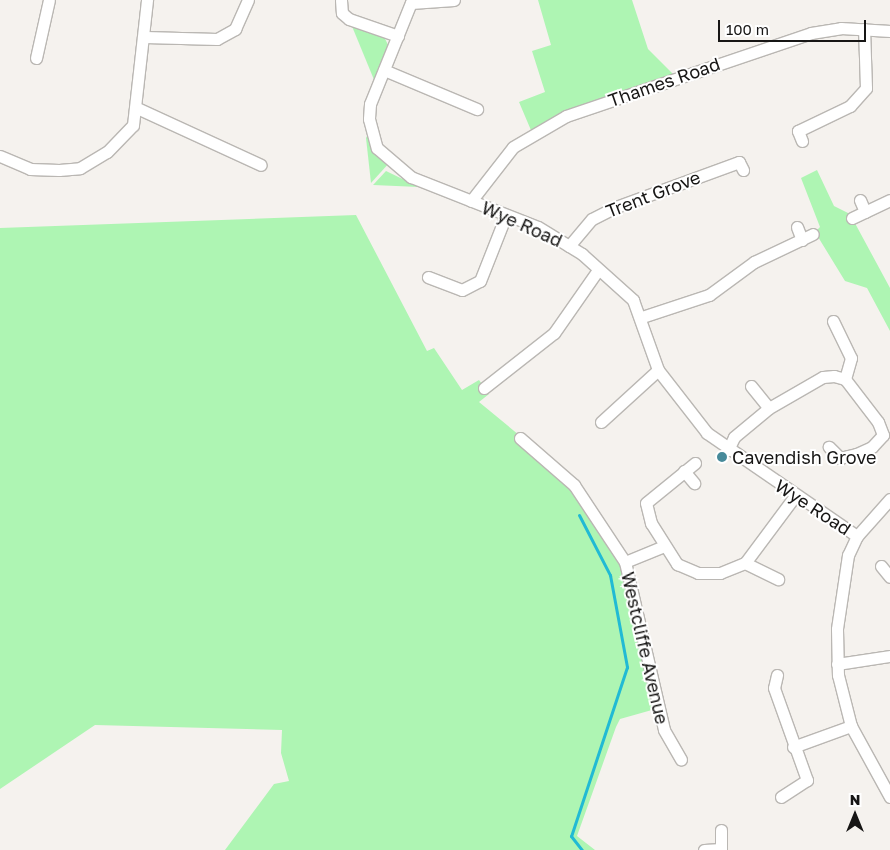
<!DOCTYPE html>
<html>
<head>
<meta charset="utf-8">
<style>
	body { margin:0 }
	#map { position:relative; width:890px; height:850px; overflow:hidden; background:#f5f2ee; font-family:"Golos Text",sans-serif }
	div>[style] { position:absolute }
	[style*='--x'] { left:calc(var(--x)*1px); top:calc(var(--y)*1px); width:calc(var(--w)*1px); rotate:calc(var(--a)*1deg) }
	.green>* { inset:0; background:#aef5b3 }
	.stream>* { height:3px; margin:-1.5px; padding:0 1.5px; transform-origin:1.5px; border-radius:1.5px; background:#21bad4 }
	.roads { filter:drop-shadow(1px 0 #bab7b3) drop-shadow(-1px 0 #bab7b3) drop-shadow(0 1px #bab7b3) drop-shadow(0 -1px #bab7b3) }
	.street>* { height:11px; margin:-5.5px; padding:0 5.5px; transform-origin:5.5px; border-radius:5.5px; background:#fff }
	.dots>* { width:14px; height:14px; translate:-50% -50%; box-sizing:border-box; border:2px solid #fff; border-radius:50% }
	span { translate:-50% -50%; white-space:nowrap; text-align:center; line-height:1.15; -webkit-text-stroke:4px #fff; paint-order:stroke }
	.street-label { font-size:18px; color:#171615 }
	.poi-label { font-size:18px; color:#171615 }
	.left { translate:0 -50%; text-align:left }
	.north { position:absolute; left:830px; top:790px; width:50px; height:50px; -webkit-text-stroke:4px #fff; paint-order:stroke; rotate:0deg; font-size:14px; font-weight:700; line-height:20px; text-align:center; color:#171615 }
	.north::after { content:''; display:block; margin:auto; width:18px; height:22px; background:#171615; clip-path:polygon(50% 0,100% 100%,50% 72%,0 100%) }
	.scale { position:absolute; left:718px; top:20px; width:148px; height:22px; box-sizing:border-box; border:2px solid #171615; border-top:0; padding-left:6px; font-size:15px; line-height:18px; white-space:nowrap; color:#171615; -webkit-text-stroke:4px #fff; paint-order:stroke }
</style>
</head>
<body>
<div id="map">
	<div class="green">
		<i style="clip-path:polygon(538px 0,632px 0,648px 49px,677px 78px,533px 135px,519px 102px,545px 92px,532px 51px,551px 45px)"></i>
		<i style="clip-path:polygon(349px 19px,381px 30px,388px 45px,377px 87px)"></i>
		<i style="clip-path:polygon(368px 134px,390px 162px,371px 183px,366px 138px)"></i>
		<i style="clip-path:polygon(817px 170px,834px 206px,850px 214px,890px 288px,890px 331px,867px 288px,845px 281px,815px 232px,820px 227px,801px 178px)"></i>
		<i style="clip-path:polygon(386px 171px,419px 187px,373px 185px)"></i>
		<i style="clip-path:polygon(356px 215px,427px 351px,434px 348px,462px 390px,479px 380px,489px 394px,479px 402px,547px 458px,625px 562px,659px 708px,620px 719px,616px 727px,577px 836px,595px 850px,225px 850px,274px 784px,289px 781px,281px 753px,282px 730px,95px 725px,0 789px,0 228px)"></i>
	</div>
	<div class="stream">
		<i style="--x:579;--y:515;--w:68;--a:62.7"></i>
		<i style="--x:610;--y:575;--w:94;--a:79.5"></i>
		<i style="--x:627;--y:667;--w:178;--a:108.3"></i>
		<i style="--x:571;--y:836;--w:18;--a:52"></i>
	</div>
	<div class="roads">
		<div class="street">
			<i style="--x:341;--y:0;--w:13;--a:86"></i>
			<i style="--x:342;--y:13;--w:9;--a:41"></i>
			<i style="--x:349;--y:19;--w:52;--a:19.1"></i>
			<i style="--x:412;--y:0;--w:112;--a:112"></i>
			<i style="--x:370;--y:104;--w:15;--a:94"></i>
			<i style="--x:369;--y:119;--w:30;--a:75"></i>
			<i style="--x:377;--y:148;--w:45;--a:40.5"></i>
			<i style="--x:411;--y:177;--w:136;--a:21.5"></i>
			<i style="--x:538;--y:227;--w:52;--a:31.5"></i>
			<i style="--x:582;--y:254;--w:69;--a:42"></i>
			<i style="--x:633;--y:300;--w:74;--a:70.3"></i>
			<i style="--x:658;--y:370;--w:80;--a:52.1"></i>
			<i style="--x:707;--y:433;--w:182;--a:34.5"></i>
			<i style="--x:411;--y:3;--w:43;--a:-4"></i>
			<i style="--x:145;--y:37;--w:72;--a:1.6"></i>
			<i style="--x:217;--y:39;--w:21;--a:-29"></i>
			<i style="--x:235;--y:29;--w:32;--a:-66"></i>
			<i style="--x:36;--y:58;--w:59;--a:-77.4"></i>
			<i style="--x:384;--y:70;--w:101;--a:22.8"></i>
			<i style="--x:137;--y:108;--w:136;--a:24.7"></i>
			<i style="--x:802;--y:141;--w:11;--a:-112"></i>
			<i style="--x:798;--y:131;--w:58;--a:-25.7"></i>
			<i style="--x:850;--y:106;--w:24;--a:-48"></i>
			<i style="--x:866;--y:88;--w:59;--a:-91.9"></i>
			<i style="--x:0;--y:156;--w:33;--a:23"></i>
			<i style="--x:30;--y:169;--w:29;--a:2"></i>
			<i style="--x:59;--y:170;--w:21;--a:-5"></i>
			<i style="--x:80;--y:168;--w:31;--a:-31"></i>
			<i style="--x:107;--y:152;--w:37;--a:-46"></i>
			<i style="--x:133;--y:125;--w:126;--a:-83.6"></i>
			<i style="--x:860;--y:200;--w:13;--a:67"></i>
			<i style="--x:471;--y:201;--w:68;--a:-52.1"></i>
			<i style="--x:513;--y:147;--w:61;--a:-30.3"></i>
			<i style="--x:566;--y:116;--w:259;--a:-18.7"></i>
			<i style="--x:811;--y:33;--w:30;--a:-9"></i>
			<i style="--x:841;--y:28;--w:49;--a:3.5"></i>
			<i style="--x:852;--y:218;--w:42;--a:-25.3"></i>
			<i style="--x:797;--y:227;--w:14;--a:69"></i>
			<i style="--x:569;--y:246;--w:35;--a:-50"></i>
			<i style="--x:592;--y:219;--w:27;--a:-27"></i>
			<i style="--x:616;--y:207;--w:131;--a:-20.1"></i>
			<i style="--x:739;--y:162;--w:9;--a:63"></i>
			<i style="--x:428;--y:277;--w:36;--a:21"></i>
			<i style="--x:462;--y:290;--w:20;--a:-27"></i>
			<i style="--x:480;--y:281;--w:71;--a:-68.5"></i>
			<i style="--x:642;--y:317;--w:71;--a:-18.2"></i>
			<i style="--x:709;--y:295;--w:56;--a:-36.3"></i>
			<i style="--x:754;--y:262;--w:65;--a:-25.4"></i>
			<i style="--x:833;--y:321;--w:41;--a:64.1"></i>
			<i style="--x:851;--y:358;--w:22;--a:106"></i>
			<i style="--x:751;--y:386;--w:28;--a:51"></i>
			<i style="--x:484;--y:388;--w:89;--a:-38.2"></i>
			<i style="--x:554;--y:333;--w:77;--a:-55.1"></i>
			<i style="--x:601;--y:422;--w:77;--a:-42.4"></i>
			<i style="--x:520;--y:438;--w:72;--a:41"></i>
			<i style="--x:574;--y:485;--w:92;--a:56.5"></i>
			<i style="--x:625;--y:562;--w:172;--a:76.9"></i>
			<i style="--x:664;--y:730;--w:34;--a:60"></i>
			<i style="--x:728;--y:450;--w:14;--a:-65"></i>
			<i style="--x:734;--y:437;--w:45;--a:-39.6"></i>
			<i style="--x:769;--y:408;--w:62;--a:-29.9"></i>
			<i style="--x:823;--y:377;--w:11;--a:-5"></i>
			<i style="--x:834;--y:376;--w:11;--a:15"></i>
			<i style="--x:845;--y:379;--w:54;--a:52.5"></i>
			<i style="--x:878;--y:422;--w:14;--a:69"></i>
			<i style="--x:883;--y:435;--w:16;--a:133"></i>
			<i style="--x:872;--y:447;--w:17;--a:156"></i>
			<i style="--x:856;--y:454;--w:16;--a:166"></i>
			<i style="--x:840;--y:458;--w:16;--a:-135"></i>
			<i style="--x:695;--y:463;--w:63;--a:140.8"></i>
			<i style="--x:646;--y:503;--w:21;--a:76"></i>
			<i style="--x:651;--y:523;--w:49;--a:57.6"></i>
			<i style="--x:677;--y:564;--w:23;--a:23"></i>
			<i style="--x:698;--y:573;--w:22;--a:0"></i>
			<i style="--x:720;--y:573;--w:27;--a:-22"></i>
			<i style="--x:745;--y:563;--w:84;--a:-53.3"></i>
			<i style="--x:684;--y:471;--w:16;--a:50"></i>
			<i style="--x:890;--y:499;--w:50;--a:131.7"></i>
			<i style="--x:857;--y:536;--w:21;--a:115"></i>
			<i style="--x:848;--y:555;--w:75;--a:98.5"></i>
			<i style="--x:837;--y:629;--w:46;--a:88.8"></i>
			<i style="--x:838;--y:675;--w:53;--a:75.7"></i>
			<i style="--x:851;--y:726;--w:81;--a:61.2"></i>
			<i style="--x:625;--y:562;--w:42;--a:-22.3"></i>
			<i style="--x:745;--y:563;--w:37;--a:26"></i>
			<i style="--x:881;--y:566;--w:14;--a:51"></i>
			<i style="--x:837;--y:664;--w:54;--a:-8.6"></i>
			<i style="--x:777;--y:675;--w:13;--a:103"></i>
			<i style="--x:774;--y:688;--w:98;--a:70.3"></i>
			<i style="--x:807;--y:780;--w:31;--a:147"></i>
			<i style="--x:793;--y:747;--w:62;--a:-19.9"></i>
			<i style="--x:721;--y:830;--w:20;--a:90"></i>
			<i style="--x:704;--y:850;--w:17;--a:-3"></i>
		</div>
	</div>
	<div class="dots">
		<i style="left:722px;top:457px;background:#478a9a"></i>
	</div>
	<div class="street-label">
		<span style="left:664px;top:82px;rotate:-19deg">Thames Road</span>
		<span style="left:653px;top:194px;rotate:-21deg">Trent Grove</span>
		<span style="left:522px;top:224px;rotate:24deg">Wye Road</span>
		<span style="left:813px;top:507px;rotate:33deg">Wye Road</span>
		<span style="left:645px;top:648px;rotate:77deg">Westcliffe Avenue</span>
	</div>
	<div class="poi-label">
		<span class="left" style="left:732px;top:457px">Cavendish Grove</span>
	</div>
	<div class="north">N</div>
	<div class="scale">100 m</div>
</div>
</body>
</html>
